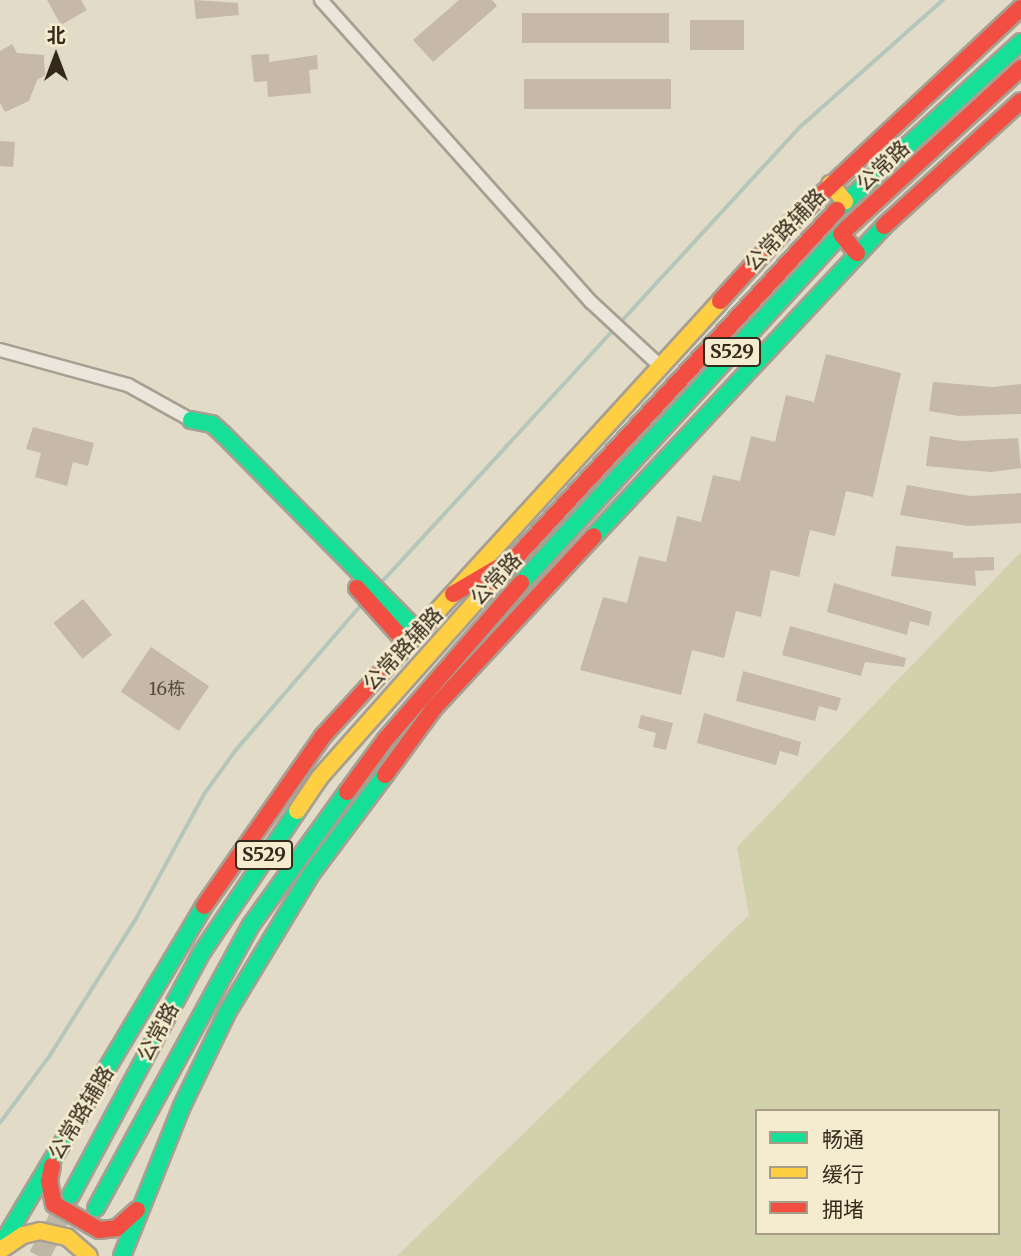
<!DOCTYPE html>
<html>
<head>
<meta charset="utf-8">
<style>
	body { margin:0 }
	#map { position:relative; width:1021px; height:1256px; overflow:hidden; background:#e2dbc8; font-family:Merriweather,"Noto Sans SC",serif }
	div>[style] { position:absolute }
	[style*='--x'] { left:calc(var(--x)*1px); top:calc(var(--y)*1px); width:calc(var(--w)*1px); rotate:calc(var(--a)*1deg) }
	.green>* { inset:0; background:#d1d2ab }
	.stream>* { height:3.5px; margin:-1.75px; padding:0 1.75px; transform-origin:1.75px; border-radius:1.75px; background:#b5c7bc }
	.building>* { inset:0; background:#c6b9a9; transform-origin:0 0 }
	.primary-tunnel>* { height:21px; margin-top:-10.5px; transform-origin:0; background:repeating-linear-gradient(90deg,#bfb7a6 0 21px,transparent 0 31px) }
	.roads { filter:drop-shadow(2px 0 #a7a092) drop-shadow(-2px 0 #a7a092) drop-shadow(0 2px #a7a092) drop-shadow(0 -2px #a7a092) }
	.street>* { height:12px; margin:-6px; padding:0 6px; transform-origin:6px; border-radius:6px; background:#eae6db }
	.fast>* { height:16px; margin:-8px; padding:0 8px; transform-origin:8px; border-radius:8px; background:#16e098 }
	.slow>* { height:16px; margin:-8px; padding:0 8px; transform-origin:8px; border-radius:8px; background:#ffcf43 }
	.jam>* { height:16px; margin:-8px; padding:0 8px; transform-origin:8px; border-radius:8px; background:#f24e42 }
	span { translate:-50% -50%; white-space:nowrap; text-align:center; line-height:1.15; -webkit-text-stroke:5px #f5ebce; paint-order:stroke }
	.number-label { font-size:18px; color:#594d3f }
	.number-label span { -webkit-text-stroke-width:0 }
	.shield-label span { padding:2px 5px; background:#f5ebce; border:2px solid; border-radius:5px; -webkit-text-stroke-width:0 }
	.shield-label { font-size:19px; color:#35291c; font-weight:700 }
	.street-label { font-size:21px; color:#35291c }
	.legend { position:absolute; left:755px; top:1109px; width:245px; height:126px; box-sizing:border-box; background:#f5ebce; border:2px solid #a89d87; margin:0; padding:9px 12px; list-style:none; font-size:21px; color:#35291c }
	.legend li { display:flex; align-items:center; gap:14px; height:35px }
	.legend b { width:35px; border:2px solid #a89d87 }
	.north { position:absolute; left:21px; top:21px; width:70px; height:70px; -webkit-text-stroke:5px #f5ebce; paint-order:stroke; rotate:0deg; font-size:19px; font-weight:700; line-height:28px; text-align:center; color:#35291c }
	.north::after { content:''; display:block; margin:auto; width:24px; height:32px; background:#35291c; clip-path:polygon(50% 0,100% 100%,50% 72%,0 100%) }
</style>
</head>
<body>
<div id="map">
	<div class="green">
		<i style="clip-path:polygon(evenodd,1021px 552px,1021px 1256px,397px 1256px,749px 915px,737px 847px,1021px 552px,757px 1111px,998px 1111px,998px 1233px,757px 1233px,757px 1111px)"></i>
	</div>
	<div class="stream">
		<i style="--x:381;--y:583;--w:619;--a:-47.42"></i>
		<i style="--x:800;--y:127;--w:191;--a:-41.6"></i>
		<i style="--x:0;--y:1123;--w:82;--a:-53.4"></i>
		<i style="--x:49;--y:1057;--w:165;--a:-57.8"></i>
		<i style="--x:137;--y:917;--w:141;--a:-61.3"></i>
		<i style="--x:205;--y:793;--w:53;--a:-54.2"></i>
		<i style="--x:236;--y:750;--w:193;--a:-49.2"></i>
	</div>
	<div class="building">
		<i style="clip-path:polygon(47px 0,81px 0,87px 10px,61px 25px)"></i>
		<i style="clip-path:polygon(194px 0,238px 3px,239px 15px,196px 19px)"></i>
		<i style="clip-path:polygon(459px 0,492px 0,497px 6px,433px 62px,413px 40px)"></i>
		<i style="left:669px;top:13px;width:30px;height:147px;rotate:90deg"></i>
		<i style="left:744px;top:20px;width:30px;height:54px;rotate:90deg"></i>
		<i style="clip-path:polygon(12px 44px,17px 53px,44px 55px,45px 75px,37px 80px,29px 101px,5px 112px,0 103px,0 51px)"></i>
		<i style="clip-path:polygon(269px 54px,269px 62px,317px 55px,318px 69px,309px 70px,311px 93px,268px 97px,267px 81px,254px 82px,251px 55px)"></i>
		<i style="left:671px;top:79px;width:30px;height:147px;rotate:90deg"></i>
		<i style="left:0;top:141px;width:15px;height:25px;rotate:4deg"></i>
		<i style="clip-path:polygon(826px 354px,901px 373px,873px 497px,846px 491px,835px 536px,810px 530px,799px 577px,771px 570px,761px 617px,736px 611px,724px 658px,692px 650px,681px 695px,580px 670px,603px 597px,627px 603px,639px 556px,666px 562px,677px 516px,701px 522px,713px 475px,740px 481px,751px 436px,775px 442px,786px 395px,814px 402px)"></i>
		<i style="clip-path:polygon(933px 382px,993px 387px,1021px 384px,1021px 414px,959px 416px,929px 411px)"></i>
		<i style="clip-path:polygon(33px 427px,94px 443px,88px 466px,73px 462px,67px 486px,35px 477px,41px 453px,26px 449px)"></i>
		<i style="clip-path:polygon(930px 436px,961px 441px,1018px 438px,1021px 468px,991px 472px,926px 466px)"></i>
		<i style="clip-path:polygon(907px 485px,970px 496px,1021px 493px,1021px 523px,968px 526px,900px 515px)"></i>
		<i style="clip-path:polygon(896px 546px,953px 552px,953px 558px,994px 557px,994px 570px,975px 571px,976px 586px,891px 576px)"></i>
		<i style="clip-path:polygon(834px 583px,932px 612px,929px 626px,910px 621px,907px 635px,827px 612px)"></i>
		<i style="left:83px;top:599px;width:46px;height:38px;rotate:51deg"></i>
		<i style="clip-path:polygon(790px 626px,906px 658px,904px 667px,865px 662px,861px 676px,782px 655px)"></i>
		<i style="left:151px;top:647px;width:70px;height:54px;rotate:34deg"></i>
		<i style="clip-path:polygon(743px 671px,841px 698px,837px 711px,819px 706px,815px 721px,736px 701px)"></i>
		<i style="clip-path:polygon(704px 713px,801px 742px,798px 756px,780px 751px,776px 765px,697px 743px)"></i>
		<i style="clip-path:polygon(641px 715px,673px 723px,666px 750px,653px 747px,656px 733px,638px 728px)"></i>
	</div>
	<div class="primary-tunnel">
		<i style="--x:39;--y:1256;--w:69;--a:-62.3"></i>
	</div>
	<div class="roads">
		<div class="street">
			<i style="--x:321;--y:0;--w:405;--a:48.2"></i>
			<i style="--x:591;--y:302;--w:93;--a:42.8"></i>
			<i style="--x:0;--y:350;--w:133;--a:15.3"></i>
			<i style="--x:128;--y:385;--w:72;--a:29.1"></i>
		</div>
		<div class="fast">
			<i style="--x:837;--y:210;--w:249;--a:-42.4"></i>
			<i style="--x:191;--y:420;--w:21;--a:11"></i>
			<i style="--x:212;--y:424;--w:16;--a:43"></i>
			<i style="--x:224;--y:435;--w:276;--a:45.4"></i>
			<i style="--x:594;--y:536;--w:424;--a:-46.9"></i>
			<i style="--x:521;--y:583;--w:479;--a:-47.5"></i>
			<i style="--x:71;--y:1195;--w:276;--a:-61.7"></i>
			<i style="--x:202;--y:952;--w:170;--a:-56"></i>
			<i style="--x:96;--y:1208;--w:323;--a:-61.3"></i>
			<i style="--x:251;--y:925;--w:164;--a:-54.2"></i>
			<i style="--x:0;--y:1247;--w:397;--a:-59.1"></i>
			<i style="--x:122;--y:1256;--w:162;--a:-68.2"></i>
			<i style="--x:182;--y:1106;--w:106;--a:-64.2"></i>
			<i style="--x:228;--y:1011;--w:160;--a:-58.8"></i>
			<i style="--x:311;--y:874;--w:124;--a:-53.2"></i>
		</div>
		<div class="slow">
			<i style="--x:830;--y:184;--w:23;--a:49"></i>
			<i style="--x:399;--y:653;--w:476;--a:-47.6"></i>
			<i style="--x:297;--y:811;--w:41;--a:-55.9"></i>
			<i style="--x:320;--y:777;--w:261;--a:-48.4"></i>
			<i style="--x:2;--y:1249;--w:25;--a:-34"></i>
			<i style="--x:23;--y:1235;--w:17;--a:-13"></i>
			<i style="--x:40;--y:1231;--w:28;--a:13"></i>
			<i style="--x:67;--y:1237;--w:29;--a:41"></i>
		</div>
		<div class="jam">
			<i style="--x:884;--y:226;--w:185;--a:-42.4"></i>
			<i style="--x:845;--y:230;--w:239;--a:-42.6"></i>
			<i style="--x:841;--y:234;--w:25;--a:50"></i>
			<i style="--x:720;--y:301;--w:107;--a:-47.7"></i>
			<i style="--x:792;--y:222;--w:313;--a:-43.1"></i>
			<i style="--x:493;--y:582;--w:507;--a:-47.24"></i>
			<i style="--x:357;--y:588;--w:75;--a:48.2"></i>
			<i style="--x:453;--y:594;--w:51;--a:-30.6"></i>
			<i style="--x:385;--y:775;--w:84;--a:-53.7"></i>
			<i style="--x:435;--y:707;--w:233;--a:-47.1"></i>
			<i style="--x:347;--y:792;--w:64;--a:-53.8"></i>
			<i style="--x:385;--y:740;--w:208;--a:-49.1"></i>
			<i style="--x:204;--y:906;--w:208;--a:-55"></i>
			<i style="--x:323;--y:736;--w:113;--a:-47.5"></i>
			<i style="--x:52;--y:1166;--w:15;--a:101"></i>
			<i style="--x:49;--y:1181;--w:24;--a:78"></i>
			<i style="--x:54;--y:1204;--w:52;--a:30"></i>
			<i style="--x:99;--y:1230;--w:18;--a:-6"></i>
			<i style="--x:117;--y:1228;--w:27;--a:-42"></i>
		</div>
	</div>
	<div class="number-label">
		<span style="left:167px;top:689px">16栋</span>
	</div>
	<div class="shield-label">
		<span style="left:732px;top:352px">S529</span>
		<span style="left:264px;top:855px">S529</span>
	</div>
	<div class="street-label">
		<span style="left:883px;top:166px;rotate:-43deg">公常路</span>
		<span style="left:785px;top:230px;rotate:-46deg">公常路辅路</span>
		<span style="left:496px;top:579px;rotate:-47deg">公常路</span>
		<span style="left:403px;top:649px;rotate:-47deg">公常路辅路</span>
		<span style="left:158px;top:1032px;rotate:-62deg">公常路</span>
		<span style="left:81px;top:1113px;rotate:-59deg">公常路辅路</span>
	</div>
	<ul class="legend">
	<li><b style="height:9px;background:#16e098"></b>畅通</li>
	<li><b style="height:9px;background:#ffcf43"></b>缓行</li>
	<li><b style="height:9px;background:#f24e42"></b>拥堵</li>
	</ul>
	<div class="north">北</div>
</div>
</body>
</html>
